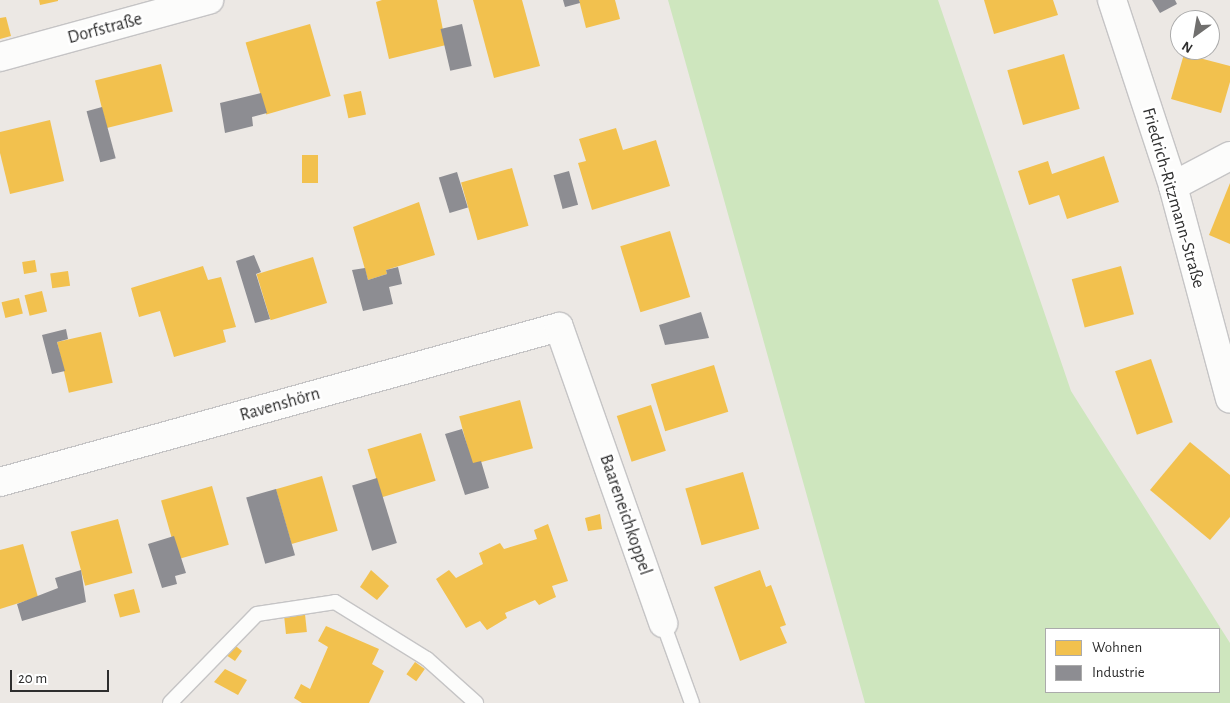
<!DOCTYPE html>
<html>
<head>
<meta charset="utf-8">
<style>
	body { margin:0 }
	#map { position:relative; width:1230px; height:703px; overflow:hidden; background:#ece8e4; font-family:"Alegreya Sans",sans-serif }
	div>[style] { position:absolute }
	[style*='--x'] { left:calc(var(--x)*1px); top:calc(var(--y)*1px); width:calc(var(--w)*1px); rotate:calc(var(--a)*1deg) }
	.green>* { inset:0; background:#cee6be }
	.homes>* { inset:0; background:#f2c14e; transform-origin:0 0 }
	.industry>* { inset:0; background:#8d8d92; transform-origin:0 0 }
	.roads { filter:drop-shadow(1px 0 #c5c4c5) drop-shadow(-1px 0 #c5c4c5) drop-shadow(0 1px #c5c4c5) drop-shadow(0 -1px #c5c4c5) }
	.service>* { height:14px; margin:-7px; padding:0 7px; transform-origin:7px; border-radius:7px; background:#fcfcfb }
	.minor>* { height:28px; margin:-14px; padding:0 14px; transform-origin:14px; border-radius:14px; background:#fcfcfb }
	span { translate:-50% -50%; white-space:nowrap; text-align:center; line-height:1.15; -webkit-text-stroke:5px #fff; paint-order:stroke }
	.street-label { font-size:18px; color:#2e2e2e }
	.legend { position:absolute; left:1045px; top:628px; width:175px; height:65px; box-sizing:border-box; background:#fff; border:1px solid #ababab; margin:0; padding:6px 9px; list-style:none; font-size:15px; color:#2e2e2e }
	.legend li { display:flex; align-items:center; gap:10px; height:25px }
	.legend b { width:25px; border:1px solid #ababab }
	.north { position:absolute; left:1170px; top:10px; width:50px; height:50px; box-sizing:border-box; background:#fff; border:1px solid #ababab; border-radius:50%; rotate:212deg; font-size:14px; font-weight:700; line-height:20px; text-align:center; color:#2e2e2e }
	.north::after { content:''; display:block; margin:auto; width:18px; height:22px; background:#706f6e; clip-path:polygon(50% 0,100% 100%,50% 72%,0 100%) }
	.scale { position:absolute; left:10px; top:670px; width:99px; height:22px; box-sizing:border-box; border:2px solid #2e2e2e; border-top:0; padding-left:6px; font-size:15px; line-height:18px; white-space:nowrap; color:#2e2e2e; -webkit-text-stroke:4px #fff; paint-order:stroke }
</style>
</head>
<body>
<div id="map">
	<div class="green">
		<i style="clip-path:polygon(evenodd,668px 0,938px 0,1071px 391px,1230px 643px,1230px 703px,865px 703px,668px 0,1219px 629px,1219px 692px,1046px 692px,1046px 629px,1219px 629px)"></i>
	</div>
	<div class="homes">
		<i style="clip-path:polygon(39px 0,58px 0,58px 1px,40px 5px)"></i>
		<i style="clip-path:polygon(382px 0,437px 0,446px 45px,389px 59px,376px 2px)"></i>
		<i style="clip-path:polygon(473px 0,522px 0,540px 66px,494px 78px)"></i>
		<i style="clip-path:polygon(579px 0,615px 0,620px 19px,586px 28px)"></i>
		<i style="clip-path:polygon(984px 0,1053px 0,1058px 15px,994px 34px)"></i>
		<i style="clip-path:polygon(6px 17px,11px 36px,0 39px,0 18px)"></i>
		<i style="left:310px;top:24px;width:75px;height:67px;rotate:74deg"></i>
		<i style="left:1064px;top:54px;width:57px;height:59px;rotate:74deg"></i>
		<i style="clip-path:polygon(1184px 54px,1230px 66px,1230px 82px,1221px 113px,1171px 99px)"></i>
		<i style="left:161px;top:64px;width:49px;height:68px;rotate:76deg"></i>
		<i style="left:361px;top:91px;width:24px;height:18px;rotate:78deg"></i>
		<i style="clip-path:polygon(50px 120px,64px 181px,10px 194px,0 153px,0 132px)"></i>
		<i style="clip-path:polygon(616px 128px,623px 150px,656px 140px,670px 186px,592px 210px,578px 163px,586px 161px,579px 139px)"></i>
		<i style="left:302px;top:155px;width:16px;height:28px"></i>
		<i style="clip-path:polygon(1104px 156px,1119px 202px,1067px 219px,1059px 195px,1029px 205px,1018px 171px,1048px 161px,1052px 174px)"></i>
		<i style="left:512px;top:168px;width:60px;height:53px;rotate:74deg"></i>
		<i style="clip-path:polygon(1230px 183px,1230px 244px,1209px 235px)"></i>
		<i style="clip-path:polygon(419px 202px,435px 255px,386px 270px,387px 274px,368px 280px,353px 227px)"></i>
		<i style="left:670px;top:231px;width:69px;height:52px;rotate:73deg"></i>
		<i style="left:313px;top:257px;width:48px;height:59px;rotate:73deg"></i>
		<i style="left:35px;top:260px;width:12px;height:13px;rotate:81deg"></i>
		<i style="clip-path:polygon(203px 266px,208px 280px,221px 277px,236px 327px,223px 330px,226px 342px,174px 357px,160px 311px,139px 317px,131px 288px)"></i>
		<i style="left:1121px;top:266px;width:50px;height:51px;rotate:75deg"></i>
		<i style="left:68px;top:271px;width:15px;height:18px;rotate:82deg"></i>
		<i style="left:42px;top:291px;width:21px;height:18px;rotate:76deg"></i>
		<i style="left:19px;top:298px;width:16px;height:18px;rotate:76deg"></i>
		<i style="left:101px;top:332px;width:52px;height:45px;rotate:77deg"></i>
		<i style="left:1151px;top:359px;width:67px;height:38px;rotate:71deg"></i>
		<i style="left:714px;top:365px;width:49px;height:66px;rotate:73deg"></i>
		<i style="left:520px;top:400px;width:50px;height:63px;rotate:75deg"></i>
		<i style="left:651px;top:405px;width:48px;height:36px;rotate:72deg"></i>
		<i style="left:421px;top:433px;width:50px;height:56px;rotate:73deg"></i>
		<i style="clip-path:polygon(1190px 442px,1230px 475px,1230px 517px,1210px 540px,1150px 490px)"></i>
		<i style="left:743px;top:472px;width:59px;height:60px;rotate:74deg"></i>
		<i style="left:322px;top:476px;width:57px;height:48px;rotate:74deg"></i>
		<i style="left:212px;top:486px;width:61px;height:53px;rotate:74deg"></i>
		<i style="clip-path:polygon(600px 514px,602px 529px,588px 531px,585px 518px)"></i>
		<i style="left:118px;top:519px;width:56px;height:49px;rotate:75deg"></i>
		<i style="clip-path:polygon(548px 524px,568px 581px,552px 586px,556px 597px,539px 605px,535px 600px,505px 613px,507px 618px,487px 630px,480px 621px,466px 628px,436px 579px,449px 570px,456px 578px,483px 564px,479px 553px,500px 543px,504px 549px,537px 539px,534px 530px)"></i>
		<i style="clip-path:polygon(23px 544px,38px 597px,0 609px,0 550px)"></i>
		<i style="clip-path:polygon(371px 570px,389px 586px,377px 600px,360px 587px)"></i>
		<i style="clip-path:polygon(760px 570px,766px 587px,771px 585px,786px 625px,780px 627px,787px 643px,740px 661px,714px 587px)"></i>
		<i style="left:134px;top:589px;width:24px;height:21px;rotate:75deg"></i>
		<i style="left:305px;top:614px;width:18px;height:21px;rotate:84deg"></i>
		<i style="clip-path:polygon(326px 626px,379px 649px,372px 664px,384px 671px,369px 703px,302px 703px,294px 698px,301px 684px,310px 689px,328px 647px,318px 641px)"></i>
		<i style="clip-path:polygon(232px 643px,242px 651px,235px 661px,223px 653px)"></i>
		<i style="left:415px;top:662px;width:12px;height:15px;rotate:35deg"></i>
		<i style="clip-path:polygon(225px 669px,247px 680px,238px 695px,214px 682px)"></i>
	</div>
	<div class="industry">
		<i style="clip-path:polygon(563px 0,579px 0,580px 3px,565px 7px)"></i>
		<i style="clip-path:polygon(1152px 0,1175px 0,1177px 4px,1160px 13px)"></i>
		<i style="left:462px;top:24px;width:43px;height:22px;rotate:77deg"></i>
		<i style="clip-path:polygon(261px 93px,267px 113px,252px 117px,253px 126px,225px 133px,220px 103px)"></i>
		<i style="left:102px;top:107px;width:53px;height:16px;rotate:75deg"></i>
		<i style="left:569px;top:171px;width:35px;height:16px;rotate:75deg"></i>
		<i style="left:457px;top:172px;width:37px;height:19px;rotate:73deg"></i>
		<i style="clip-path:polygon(254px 255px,261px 272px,256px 274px,270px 319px,255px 323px,236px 261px)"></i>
		<i style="clip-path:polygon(398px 267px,402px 284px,389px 287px,393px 304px,363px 311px,352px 270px,365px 268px,368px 280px,387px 274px,386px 270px)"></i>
		<i style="clip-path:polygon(701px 312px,709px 338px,665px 345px,659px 325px)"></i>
		<i style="clip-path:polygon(66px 329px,68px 339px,57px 342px,65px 371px,52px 374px,42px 335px)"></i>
		<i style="clip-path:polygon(462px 429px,473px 463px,481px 461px,489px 488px,465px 495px,445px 434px)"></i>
		<i style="left:377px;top:478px;width:68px;height:26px;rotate:73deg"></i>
		<i style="left:276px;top:489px;width:69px;height:31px;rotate:74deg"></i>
		<i style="clip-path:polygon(174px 536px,186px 573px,175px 576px,177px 584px,162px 588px,148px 544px)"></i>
		<i style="clip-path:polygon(81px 570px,86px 602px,22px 621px,17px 604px,58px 588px,55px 578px)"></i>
	</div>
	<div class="roads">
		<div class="service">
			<i style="--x:663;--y:623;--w:85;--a:70.1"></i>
			<i style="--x:170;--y:703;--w:124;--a:-45.7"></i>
			<i style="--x:257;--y:614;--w:79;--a:-8.7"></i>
			<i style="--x:335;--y:602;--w:108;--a:31.8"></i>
			<i style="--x:427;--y:659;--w:66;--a:41.9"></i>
		</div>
		<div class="minor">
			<i style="--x:1112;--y:0;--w:196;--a:71.8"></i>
			<i style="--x:1173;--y:186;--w:220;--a:75"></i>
			<i style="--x:0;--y:57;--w:217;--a:-15.3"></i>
			<i style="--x:1173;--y:186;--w:64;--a:-27.8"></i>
			<i style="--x:0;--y:482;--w:580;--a:-15.5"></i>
			<i style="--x:559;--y:327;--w:314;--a:70.6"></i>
		</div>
	</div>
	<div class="street-label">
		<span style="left:105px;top:29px;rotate:-15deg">Dorfstraße</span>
		<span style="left:1173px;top:198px;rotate:74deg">Friedrich-Ritzmann-Straße</span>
		<span style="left:280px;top:405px;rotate:-16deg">Ravenshörn</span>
		<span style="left:625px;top:515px;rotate:71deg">Baareneichkoppel</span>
	</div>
	<ul class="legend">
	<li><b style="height:14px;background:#f2c14e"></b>Wohnen</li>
	<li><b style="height:14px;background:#8d8d92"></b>Industrie</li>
	</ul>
	<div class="north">N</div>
	<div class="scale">20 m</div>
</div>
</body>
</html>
